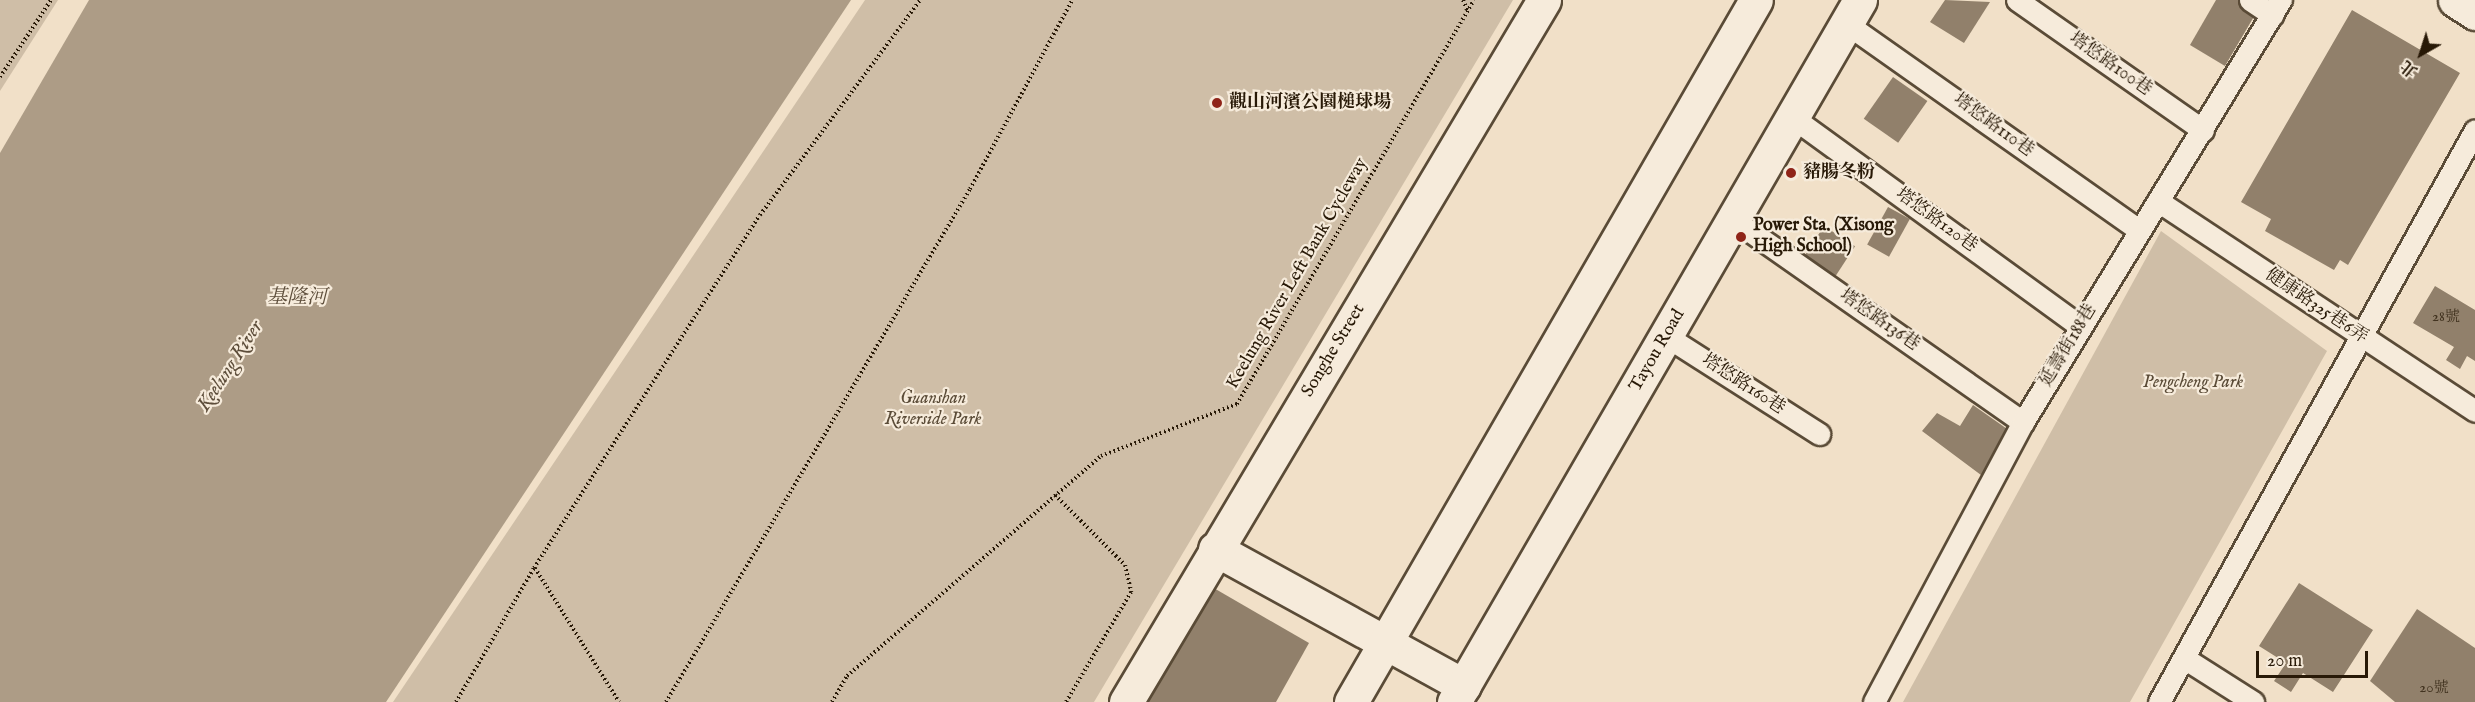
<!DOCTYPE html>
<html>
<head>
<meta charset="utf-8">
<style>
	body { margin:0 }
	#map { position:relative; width:2475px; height:702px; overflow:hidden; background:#f1e0c8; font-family:"IM FELL English","Noto Serif TC",serif }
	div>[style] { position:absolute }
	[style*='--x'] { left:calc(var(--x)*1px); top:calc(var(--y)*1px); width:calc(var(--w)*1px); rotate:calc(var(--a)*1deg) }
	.green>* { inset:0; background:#cfbea7 }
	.water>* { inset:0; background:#ad9c86 }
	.building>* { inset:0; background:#91806b; transform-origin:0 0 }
	.path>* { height:4px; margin-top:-2px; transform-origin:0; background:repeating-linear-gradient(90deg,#281907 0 1.5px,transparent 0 4.5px) }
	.roads { filter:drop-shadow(2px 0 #5a4b37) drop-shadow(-2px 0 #5a4b37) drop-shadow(0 2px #5a4b37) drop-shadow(0 -2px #5a4b37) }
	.service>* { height:21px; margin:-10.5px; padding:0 10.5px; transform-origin:10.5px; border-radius:10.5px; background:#f6ebdb }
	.minor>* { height:33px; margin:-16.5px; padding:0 16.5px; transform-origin:16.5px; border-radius:16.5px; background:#f6ebdb }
	.tertiary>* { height:33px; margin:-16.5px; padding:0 16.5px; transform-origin:16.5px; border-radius:16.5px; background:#f6ebdb }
	.secondary>* { height:33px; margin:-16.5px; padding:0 16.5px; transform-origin:16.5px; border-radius:16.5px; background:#f6ebdb }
	.dots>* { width:16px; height:16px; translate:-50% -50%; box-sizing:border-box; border:3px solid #f6ebdb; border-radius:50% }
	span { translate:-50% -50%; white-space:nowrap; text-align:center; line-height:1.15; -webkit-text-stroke:4.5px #f6ebdb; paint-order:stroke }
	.number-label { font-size:15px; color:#423320 }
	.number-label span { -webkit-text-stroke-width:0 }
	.street-label { font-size:18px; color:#281907 }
	.poi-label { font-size:18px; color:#281907; font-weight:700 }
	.left { translate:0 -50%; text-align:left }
	.park-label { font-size:18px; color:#5a4b37; font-style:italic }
	.water-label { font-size:20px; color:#5d4d3a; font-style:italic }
	.north { position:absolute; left:2391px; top:24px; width:60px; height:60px; -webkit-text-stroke:4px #f6ebdb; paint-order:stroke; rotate:219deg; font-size:16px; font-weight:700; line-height:24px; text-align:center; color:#281907 }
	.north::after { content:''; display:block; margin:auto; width:21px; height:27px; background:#281907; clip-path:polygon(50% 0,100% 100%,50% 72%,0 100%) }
	.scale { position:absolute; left:2256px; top:651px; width:112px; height:27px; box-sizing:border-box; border:3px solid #281907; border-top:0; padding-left:8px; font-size:18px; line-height:21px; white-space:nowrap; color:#281907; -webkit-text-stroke:4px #f6ebdb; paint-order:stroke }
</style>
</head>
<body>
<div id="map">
	<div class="green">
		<i style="clip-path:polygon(0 0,58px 0,0 91px)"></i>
		<i style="clip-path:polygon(865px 0,1513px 0,1094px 702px,393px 702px)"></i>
		<i style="clip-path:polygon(2161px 231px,2327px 351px,2130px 702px,1903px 702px)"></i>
	</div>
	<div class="water">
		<i style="clip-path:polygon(89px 0,851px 0,386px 702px,0 702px,0 153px)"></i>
	</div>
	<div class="building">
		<i style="clip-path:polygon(1945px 0,1990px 2px,1964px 43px,1930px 22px)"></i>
		<i style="clip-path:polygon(2216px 0,2245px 0,2259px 8px,2225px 66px,2190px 45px)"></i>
		<i style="clip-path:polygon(2352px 10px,2460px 73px,2348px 265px,2340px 260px,2334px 270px,2265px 231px,2271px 219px,2241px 202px)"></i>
		<i style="left:1893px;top:77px;width:42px;height:51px;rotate:35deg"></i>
		<i style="left:1888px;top:207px;width:25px;height:43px;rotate:29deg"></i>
		<i style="left:1824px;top:226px;width:37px;height:44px;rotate:33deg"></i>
		<i style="clip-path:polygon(2435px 286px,2475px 310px,2475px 361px,2467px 356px,2460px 369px,2446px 360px,2454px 347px,2413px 323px)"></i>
		<i style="clip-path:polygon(1973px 405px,2010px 431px,1985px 478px,1922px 431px,1937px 413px,1960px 426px)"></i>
		<i style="clip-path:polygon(2299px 583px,2373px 630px,2333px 692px,2303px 673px,2291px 692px,2274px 681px,2286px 663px,2259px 646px)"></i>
		<i style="clip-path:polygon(1212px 587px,1309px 643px,1276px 702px,1147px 702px)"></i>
		<i style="clip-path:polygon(2417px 609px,2475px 648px,2475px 702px,2395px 702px,2370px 681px)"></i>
	</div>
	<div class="path">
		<i style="--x:1463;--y:0;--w:11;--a:68"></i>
		<i style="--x:0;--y:77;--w:92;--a:-56.5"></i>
		<i style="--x:1055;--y:495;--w:99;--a:45"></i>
		<i style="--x:1125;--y:565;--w:28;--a:77"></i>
		<i style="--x:1131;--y:592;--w:128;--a:120.6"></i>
		<i style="--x:535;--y:568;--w:158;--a:57.9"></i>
		<i style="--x:456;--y:702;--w:155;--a:-59.8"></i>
		<i style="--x:534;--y:568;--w:419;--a:-57.4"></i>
		<i style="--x:760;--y:215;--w:268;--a:-53.3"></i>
		<i style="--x:666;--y:702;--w:596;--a:-59.35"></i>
		<i style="--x:970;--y:189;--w:215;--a:-61.6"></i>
		<i style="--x:832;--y:702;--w:30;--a:-60"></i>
		<i style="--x:847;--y:676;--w:336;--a:-40.9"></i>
		<i style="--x:1101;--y:456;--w:146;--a:-20.9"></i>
		<i style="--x:1237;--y:404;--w:468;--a:-59.6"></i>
	</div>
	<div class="roads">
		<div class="service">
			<i style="--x:2017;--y:0;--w:227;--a:35"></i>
			<i style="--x:2250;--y:0;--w:27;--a:34"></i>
			<i style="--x:1847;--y:24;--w:356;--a:35.2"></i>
			<i style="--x:1792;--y:117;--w:356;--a:36"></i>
			<i style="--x:2158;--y:201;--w:380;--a:33.5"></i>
			<i style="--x:1734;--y:220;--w:353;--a:35"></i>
			<i style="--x:1666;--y:336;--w:182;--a:32.6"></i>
			<i style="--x:2184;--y:658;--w:82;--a:32.5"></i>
			<i style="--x:1874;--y:702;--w:317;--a:-62"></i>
			<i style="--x:2023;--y:422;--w:495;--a:-58.6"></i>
			<i style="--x:2159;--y:702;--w:653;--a:-61.08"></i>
		</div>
		<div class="minor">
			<i style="--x:1215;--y:549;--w:284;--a:28.8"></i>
			<i style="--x:1126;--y:702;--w:817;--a:-59.23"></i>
		</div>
		<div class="tertiary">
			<i style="--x:2455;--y:0;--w:24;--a:33"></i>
		</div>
		<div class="secondary">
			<i style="--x:1351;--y:702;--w:810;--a:-60.02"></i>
			<i style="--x:1454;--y:702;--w:811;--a:-59.96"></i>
		</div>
	</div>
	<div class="dots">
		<i style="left:1217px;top:103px;background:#8f2418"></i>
		<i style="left:1791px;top:173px;background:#8f2418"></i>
		<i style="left:1741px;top:237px;background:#8f2418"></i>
	</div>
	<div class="number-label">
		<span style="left:2446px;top:317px">28號</span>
		<span style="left:2434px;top:688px">20號</span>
	</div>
	<div class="street-label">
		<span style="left:2110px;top:65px;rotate:35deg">塔悠路100巷</span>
		<span style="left:1993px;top:126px;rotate:36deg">塔悠路110巷</span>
		<span style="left:1936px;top:221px;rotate:36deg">塔悠路120巷</span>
		<span style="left:1298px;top:274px;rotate:-60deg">Keelung River Left Bank Cycleway</span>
		<span style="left:2316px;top:307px;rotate:34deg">健康路325巷6弄</span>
		<span style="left:1879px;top:321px;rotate:35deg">塔悠路136巷</span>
		<span style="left:2069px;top:346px;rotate:-59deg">延壽街188巷</span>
		<span style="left:1334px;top:351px;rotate:-59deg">Songhe Street</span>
		<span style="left:1658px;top:351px;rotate:-60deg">Tayou Road</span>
		<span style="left:1743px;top:385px;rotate:33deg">塔悠路160巷</span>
	</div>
	<div class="poi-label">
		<span class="left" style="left:1229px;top:103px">觀山河濱公園槌球場</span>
		<span class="left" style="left:1803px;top:173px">豬腸冬粉</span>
		<span class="left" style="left:1753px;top:237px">Power Sta. (Xisong<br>High School)</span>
	</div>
	<div class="park-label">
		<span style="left:2193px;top:383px">Pengcheng Park</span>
		<span style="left:933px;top:410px">Guanshan<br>Riverside Park</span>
	</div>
	<div class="water-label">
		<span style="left:297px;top:297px">基隆河</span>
		<span style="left:230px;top:366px;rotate:-57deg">Keelung River</span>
	</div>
	<div class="north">北</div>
	<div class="scale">20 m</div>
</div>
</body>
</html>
